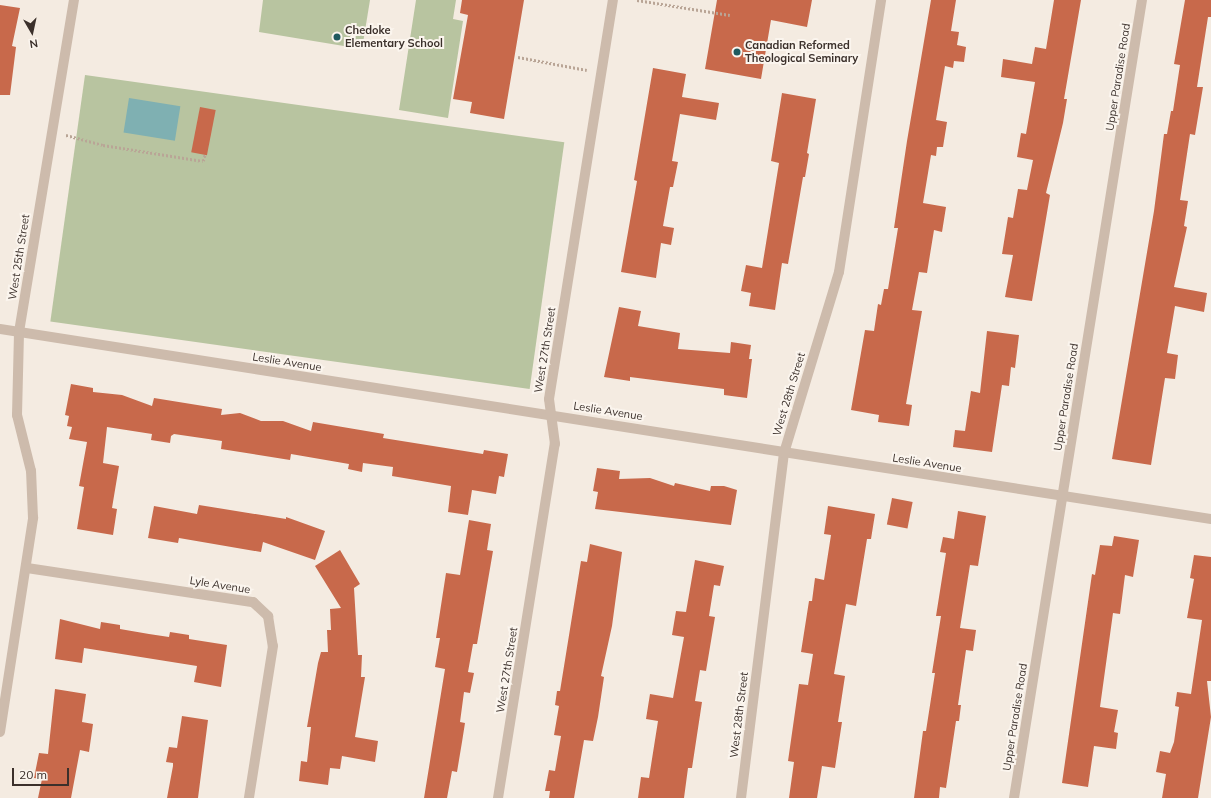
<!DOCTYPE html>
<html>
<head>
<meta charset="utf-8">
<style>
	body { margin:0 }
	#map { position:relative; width:1211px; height:798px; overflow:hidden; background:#f4ebe1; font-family:Mulish,sans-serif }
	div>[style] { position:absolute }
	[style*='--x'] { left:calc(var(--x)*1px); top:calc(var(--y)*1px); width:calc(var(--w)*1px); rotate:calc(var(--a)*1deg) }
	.green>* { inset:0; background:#b8c4a0; transform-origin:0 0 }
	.water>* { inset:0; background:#7fb0b2; transform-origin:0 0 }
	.building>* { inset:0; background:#c8694b; transform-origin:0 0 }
	.path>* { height:2.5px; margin-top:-1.25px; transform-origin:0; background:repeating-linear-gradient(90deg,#b9a596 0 2px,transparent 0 4px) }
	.minor>* { height:10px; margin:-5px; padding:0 5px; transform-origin:5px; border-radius:5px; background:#cdbbac }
	.tertiary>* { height:10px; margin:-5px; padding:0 5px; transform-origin:5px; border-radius:5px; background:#cdbbac }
	.dots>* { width:11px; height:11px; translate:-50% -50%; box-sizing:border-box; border:2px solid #fbf5ee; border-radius:50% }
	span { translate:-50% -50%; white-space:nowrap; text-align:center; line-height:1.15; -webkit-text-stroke:4px #fbf5ee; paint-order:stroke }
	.poi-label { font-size:11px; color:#3b302b; font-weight:700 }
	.left { translate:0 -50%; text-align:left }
	.street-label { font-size:11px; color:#3b302b }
	.north { position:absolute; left:12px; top:12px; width:40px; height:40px; -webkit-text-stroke:3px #fbf5ee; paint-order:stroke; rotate:171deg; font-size:11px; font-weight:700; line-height:16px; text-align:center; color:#3b302b }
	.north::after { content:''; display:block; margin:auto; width:14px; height:18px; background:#3b302b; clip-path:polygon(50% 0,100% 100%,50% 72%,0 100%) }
	.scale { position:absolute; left:12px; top:768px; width:57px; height:18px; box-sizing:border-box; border:2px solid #3b302b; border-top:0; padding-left:5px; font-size:12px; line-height:14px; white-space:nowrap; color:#3b302b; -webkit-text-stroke:3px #fbf5ee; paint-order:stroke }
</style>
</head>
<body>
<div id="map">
	<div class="green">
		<i style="clip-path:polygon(263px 0,370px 0,362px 49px,259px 32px)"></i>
		<i style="clip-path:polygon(416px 0,456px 0,453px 19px,463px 21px,448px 118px,399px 110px)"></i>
		<i style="left:85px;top:75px;width:484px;height:249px;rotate:8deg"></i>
	</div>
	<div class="water">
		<i style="left:129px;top:98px;width:52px;height:35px;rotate:9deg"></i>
	</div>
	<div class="building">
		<i style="clip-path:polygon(462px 0,524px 0,504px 119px,470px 113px,472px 102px,453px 99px,468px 15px,460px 13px)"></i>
		<i style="clip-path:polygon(717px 0,812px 0,807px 27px,771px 20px,761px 79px,705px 69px)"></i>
		<i style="clip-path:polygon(931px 0,956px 0,951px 31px,959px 32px,957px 45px,966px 47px,964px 62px,954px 61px,953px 68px,945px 66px,936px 120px,947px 122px,943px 147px,937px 147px,936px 156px,931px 155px,923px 203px,946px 207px,942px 232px,934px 230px,927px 273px,919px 272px,912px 310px,922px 311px,906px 404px,912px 405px,909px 426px,878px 422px,879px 415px,851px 410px,865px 330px,874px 331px,878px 304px,881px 305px,884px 289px,888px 289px,898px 228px,894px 228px,907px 141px)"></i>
		<i style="clip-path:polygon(1054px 0,1081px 0,1064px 99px,1067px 99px,1063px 123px,1046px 193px,1050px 195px,1032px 301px,1005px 297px,1013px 255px,1002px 254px,1008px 217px,1013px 218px,1018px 189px,1027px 190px,1033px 160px,1017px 157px,1021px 133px,1026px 134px,1035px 82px,1001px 77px,1003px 59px,1032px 64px,1035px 47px,1046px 49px)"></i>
		<i style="clip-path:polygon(1185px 0,1211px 0,1211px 17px,1208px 17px,1197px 87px,1203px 87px,1195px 135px,1190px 134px,1180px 200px,1188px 201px,1184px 226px,1187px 227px,1174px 287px,1207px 293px,1204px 312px,1175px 306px,1167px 353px,1178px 355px,1175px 379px,1165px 378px,1151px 465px,1112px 459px,1154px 211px,1164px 134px,1167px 134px,1171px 111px,1173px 111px,1180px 65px,1174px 64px)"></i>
		<i style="clip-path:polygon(0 5px,20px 8px,12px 46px,16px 47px,10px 95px,0 95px)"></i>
		<i style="clip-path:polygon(653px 68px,686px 74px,682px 97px,719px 103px,716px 120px,680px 114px,672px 161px,678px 162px,673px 187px,670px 187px,663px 226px,674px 228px,671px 245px,661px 243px,656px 278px,621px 272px,637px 181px,634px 180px)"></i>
		<i style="clip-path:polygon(782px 93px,816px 99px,807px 153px,809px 154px,805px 177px,803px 177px,788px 264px,782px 263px,775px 310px,749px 306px,751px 293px,741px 291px,746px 265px,762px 268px,779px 163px,771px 161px)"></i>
		<i style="left:200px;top:107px;width:16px;height:46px;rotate:11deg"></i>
		<i style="clip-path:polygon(619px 307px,641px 311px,638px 326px,680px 333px,678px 349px,730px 353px,731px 342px,751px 345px,749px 359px,752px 359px,747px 398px,724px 395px,724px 389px,630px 377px,630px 381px,604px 377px)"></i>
		<i style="clip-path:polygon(987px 331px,1019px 335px,1015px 368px,1011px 367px,1009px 386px,1002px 385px,992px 452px,953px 447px,955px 430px,965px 431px,971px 391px,980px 393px)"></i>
		<i style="clip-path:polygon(71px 384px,93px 388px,93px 392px,122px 395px,152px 406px,154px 398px,222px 409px,221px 415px,240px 413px,261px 421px,283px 421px,311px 431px,313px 422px,384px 434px,383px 438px,483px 454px,484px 450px,508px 454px,504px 477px,499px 476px,496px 494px,472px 490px,468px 515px,448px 512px,451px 486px,392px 476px,393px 467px,363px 463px,362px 472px,348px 469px,349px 464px,291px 454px,290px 460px,221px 449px,222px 441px,174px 434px,171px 436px,170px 443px,151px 440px,152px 434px,107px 427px,103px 463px,119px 466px,112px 508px,117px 509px,113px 535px,77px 529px,84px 487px,79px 486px,87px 442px,69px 439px,72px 427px,67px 426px,69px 416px,65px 415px)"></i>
		<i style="clip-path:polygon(597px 468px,620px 471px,619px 479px,650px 478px,674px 486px,675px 483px,710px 491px,711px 486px,724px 486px,737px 490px,731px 525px,595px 509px,598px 492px,593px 491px)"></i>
		<i style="left:892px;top:498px;width:21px;height:27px;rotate:11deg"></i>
		<i style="clip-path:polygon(199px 505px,286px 519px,286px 517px,325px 531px,315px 560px,263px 542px,261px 552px,179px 538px,178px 543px,148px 538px,154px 506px,197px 514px)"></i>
		<i style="clip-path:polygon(828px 506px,875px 514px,871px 539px,867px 539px,856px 606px,846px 604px,834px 674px,845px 676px,838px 722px,842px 722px,835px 768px,822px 766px,817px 798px,789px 798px,794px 762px,788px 761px,799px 684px,808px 685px,813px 654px,801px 652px,809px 601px,812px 601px,815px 578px,824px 580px,831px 535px,824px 534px)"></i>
		<i style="clip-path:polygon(958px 511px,986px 516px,978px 566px,970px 565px,960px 628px,976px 630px,973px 651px,966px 650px,958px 705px,961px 705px,959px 721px,956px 721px,946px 788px,940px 787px,939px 798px,914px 798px,923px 731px,926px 731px,935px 673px,932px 673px,941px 616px,936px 616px,946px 553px,940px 552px,943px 537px,954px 539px)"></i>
		<i style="clip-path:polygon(469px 520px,491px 524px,487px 550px,493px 551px,477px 644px,473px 644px,468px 672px,474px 673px,470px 693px,464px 692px,460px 722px,465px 723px,462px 742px,457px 772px,452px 771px,447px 798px,424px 798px,445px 669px,435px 667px,440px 638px,436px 638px,446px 573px,460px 575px)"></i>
		<i style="clip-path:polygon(1114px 536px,1139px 540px,1133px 577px,1125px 575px,1120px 614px,1113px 613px,1100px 707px,1118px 710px,1114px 732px,1118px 733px,1116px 749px,1094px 746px,1088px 787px,1062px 783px,1092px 574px,1095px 575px,1100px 545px,1112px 546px)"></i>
		<i style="clip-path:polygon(590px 544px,622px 552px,612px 626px,601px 676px,604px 677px,598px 717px,593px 741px,584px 740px,574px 798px,549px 798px,550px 791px,545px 791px,549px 770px,555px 771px,561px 736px,554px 735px,559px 706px,555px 705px,557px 691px,560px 691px,581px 561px,587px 562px)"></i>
		<i style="clip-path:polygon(340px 550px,360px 584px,354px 588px,358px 655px,362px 655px,361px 677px,365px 677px,355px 737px,378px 741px,375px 762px,342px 756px,340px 769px,330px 768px,328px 785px,299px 781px,301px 761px,307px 762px,311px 727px,307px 727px,318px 663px,321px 652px,328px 652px,327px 630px,331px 630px,330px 609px,341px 608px,315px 566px)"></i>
		<i style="clip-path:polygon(1194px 555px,1211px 557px,1211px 681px,1207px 681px,1211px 717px,1198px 798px,1162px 798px,1166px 774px,1156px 772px,1160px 751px,1170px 753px,1174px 742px,1179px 707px,1175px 706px,1177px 692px,1191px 694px,1202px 620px,1187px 618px,1194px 579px,1190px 578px)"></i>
		<i style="clip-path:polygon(695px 560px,724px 566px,720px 586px,714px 585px,709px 616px,715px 617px,706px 671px,700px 670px,695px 701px,702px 702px,692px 768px,688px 768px,684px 798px,638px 798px,641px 777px,649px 778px,658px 721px,646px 719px,650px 694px,673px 698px,684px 637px,672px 635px,676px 611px,686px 612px)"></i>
		<i style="clip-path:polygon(60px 619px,100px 629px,101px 622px,120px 625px,120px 629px,149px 634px,169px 637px,170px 632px,189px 635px,189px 639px,227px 645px,221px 687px,194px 682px,197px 666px,84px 648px,82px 663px,55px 659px)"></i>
		<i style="clip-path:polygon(55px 689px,86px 694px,82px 722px,93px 724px,89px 752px,80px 750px,71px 798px,38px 798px,42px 779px,34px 778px,39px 753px,48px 754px)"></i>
		<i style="clip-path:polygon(182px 716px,208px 720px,198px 798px,167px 798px,173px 766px,173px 763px,166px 762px,169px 747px,177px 748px)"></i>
	</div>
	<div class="path">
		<i style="--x:637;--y:0;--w:94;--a:9.2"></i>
		<i style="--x:518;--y:57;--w:70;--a:10.7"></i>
		<i style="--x:66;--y:135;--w:38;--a:15"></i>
		<i style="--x:103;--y:145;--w:101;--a:9.1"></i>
		<i style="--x:203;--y:161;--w:7;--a:-74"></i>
	</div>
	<div class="minor">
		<i style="--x:0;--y:329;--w:1226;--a:8.92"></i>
		<i style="--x:27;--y:568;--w:229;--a:8.6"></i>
		<i style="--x:253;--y:602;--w:21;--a:43"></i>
		<i style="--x:268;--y:616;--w:30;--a:81"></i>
		<i style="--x:273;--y:646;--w:154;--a:99"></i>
		<i style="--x:0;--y:732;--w:217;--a:-81.2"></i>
		<i style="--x:33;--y:518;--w:47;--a:-92.4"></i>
		<i style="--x:31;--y:471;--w:58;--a:-104"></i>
		<i style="--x:17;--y:415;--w:83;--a:-88.6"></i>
		<i style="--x:19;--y:332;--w:337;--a:-80.6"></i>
		<i style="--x:498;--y:798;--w:359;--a:-80.9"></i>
		<i style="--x:555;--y:444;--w:45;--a:-97.6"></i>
		<i style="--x:549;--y:399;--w:404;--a:-80.9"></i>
		<i style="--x:741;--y:798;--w:348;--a:-82.9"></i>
		<i style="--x:784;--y:453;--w:189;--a:-73.1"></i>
		<i style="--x:839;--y:272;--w:275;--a:-81.2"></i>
	</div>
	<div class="tertiary">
		<i style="--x:1014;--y:798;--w:808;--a:-80.89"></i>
	</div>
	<div class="dots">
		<i style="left:337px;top:37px;background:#1f5a5e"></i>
		<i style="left:737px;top:52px;background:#1f5a5e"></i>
	</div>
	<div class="poi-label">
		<span class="left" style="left:345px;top:37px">Chedoke<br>Elementary School</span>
		<span class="left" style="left:745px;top:52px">Canadian Reformed<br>Theological Seminary</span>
	</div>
	<div class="street-label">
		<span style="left:1118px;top:77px;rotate:-81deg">Upper Paradise Road</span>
		<span style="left:19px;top:257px;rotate:-81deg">West 25th Street</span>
		<span style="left:545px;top:350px;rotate:-81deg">West 27th Street</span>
		<span style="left:287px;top:362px;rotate:9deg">Leslie Avenue</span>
		<span style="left:789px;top:394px;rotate:-73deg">West 28th Street</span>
		<span style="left:1066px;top:397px;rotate:-81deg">Upper Paradise Road</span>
		<span style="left:608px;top:411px;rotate:9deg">Leslie Avenue</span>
		<span style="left:927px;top:463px;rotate:9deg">Leslie Avenue</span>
		<span style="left:220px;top:585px;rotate:9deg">Lyle Avenue</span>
		<span style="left:507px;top:670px;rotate:-81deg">West 27th Street</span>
		<span style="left:739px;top:715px;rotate:-83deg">West 28th Street</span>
		<span style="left:1015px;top:717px;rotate:-81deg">Upper Paradise Road</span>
	</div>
	<div class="north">N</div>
	<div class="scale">20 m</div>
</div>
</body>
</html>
